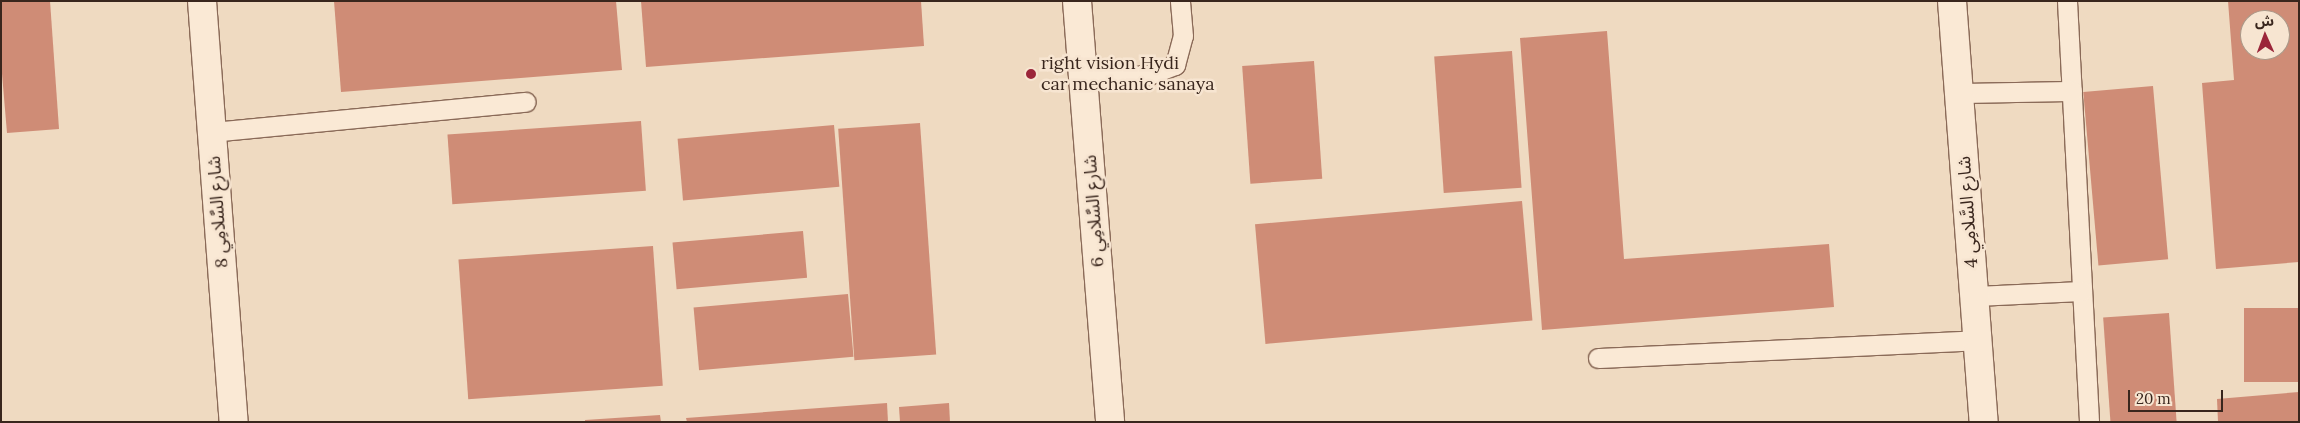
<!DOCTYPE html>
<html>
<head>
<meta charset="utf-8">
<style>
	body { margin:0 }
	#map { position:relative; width:2300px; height:423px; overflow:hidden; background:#efdac1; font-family:Lora,"Noto Sans Arabic",serif }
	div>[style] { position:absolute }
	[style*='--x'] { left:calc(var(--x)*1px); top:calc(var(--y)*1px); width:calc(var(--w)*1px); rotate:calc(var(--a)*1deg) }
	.building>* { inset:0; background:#cf8c76; transform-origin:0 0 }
	.roads { filter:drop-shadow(1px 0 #8a6a58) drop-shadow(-1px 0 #8a6a58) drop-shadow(0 1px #8a6a58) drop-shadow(0 -1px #8a6a58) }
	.lane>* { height:19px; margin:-9.5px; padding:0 9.5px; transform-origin:9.5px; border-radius:9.5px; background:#fae9d5 }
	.street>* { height:28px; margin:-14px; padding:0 14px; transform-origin:14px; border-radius:14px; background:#fae9d5 }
	.dots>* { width:14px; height:14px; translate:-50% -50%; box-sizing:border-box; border:2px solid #f7e5d1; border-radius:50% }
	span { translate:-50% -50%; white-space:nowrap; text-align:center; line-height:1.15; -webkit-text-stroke:5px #f7e5d1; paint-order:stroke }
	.poi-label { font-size:18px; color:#39261d }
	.left { translate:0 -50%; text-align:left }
	.street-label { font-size:18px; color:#39261d }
	.frame { position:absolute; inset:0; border:2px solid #39261d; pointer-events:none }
	.north { position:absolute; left:2240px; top:10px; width:50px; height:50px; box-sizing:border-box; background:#f7e5d1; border:1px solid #ab9989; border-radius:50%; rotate:358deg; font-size:14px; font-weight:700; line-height:20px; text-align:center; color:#39261d }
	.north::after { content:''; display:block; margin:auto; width:18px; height:22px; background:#9b263a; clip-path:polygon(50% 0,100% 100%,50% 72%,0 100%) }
	.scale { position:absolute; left:2128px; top:390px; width:95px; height:22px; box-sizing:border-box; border:2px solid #39261d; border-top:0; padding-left:6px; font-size:15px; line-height:18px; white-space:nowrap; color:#39261d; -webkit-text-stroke:4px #f7e5d1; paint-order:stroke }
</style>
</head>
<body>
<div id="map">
	<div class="building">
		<i style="clip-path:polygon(1px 1px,50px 1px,59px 129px,7px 133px,1px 62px)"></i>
		<i style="clip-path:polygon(334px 1px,616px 1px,622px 70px,341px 92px)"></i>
		<i style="clip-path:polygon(641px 1px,921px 1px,924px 46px,646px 67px)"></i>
		<i style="clip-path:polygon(evenodd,2228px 1px,2299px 1px,2299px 262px,2216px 269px,2202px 83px,2234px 80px,2228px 1px,2250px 20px,2280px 20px,2280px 50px,2250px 50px,2250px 20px)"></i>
		<i style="clip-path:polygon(1607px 31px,1624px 259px,1829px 244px,1834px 307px,1542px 330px,1520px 38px)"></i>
		<i style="left:1512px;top:51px;width:137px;height:78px;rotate:86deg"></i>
		<i style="left:1314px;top:61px;width:118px;height:72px;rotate:86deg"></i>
		<i style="left:2153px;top:86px;width:174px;height:70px;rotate:85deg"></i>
		<i style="left:641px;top:121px;width:70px;height:194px;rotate:86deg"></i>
		<i style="left:920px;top:123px;width:232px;height:82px;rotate:86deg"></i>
		<i style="left:834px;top:125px;width:62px;height:157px;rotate:85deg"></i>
		<i style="left:1522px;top:201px;width:120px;height:268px;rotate:85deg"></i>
		<i style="left:803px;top:231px;width:47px;height:131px;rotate:85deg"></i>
		<i style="left:653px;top:246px;width:140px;height:195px;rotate:86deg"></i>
		<i style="left:848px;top:294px;width:63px;height:155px;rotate:85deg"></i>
		<i style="left:2299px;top:308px;width:74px;height:55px;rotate:90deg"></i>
		<i style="left:2169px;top:313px;width:109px;height:66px;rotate:86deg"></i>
		<i style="clip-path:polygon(2299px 392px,2299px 422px,2218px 422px,2217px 399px)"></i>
		<i style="clip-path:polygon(887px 403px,888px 422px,687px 422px,686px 418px)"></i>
		<i style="clip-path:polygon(949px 403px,950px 422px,900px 422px,899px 407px)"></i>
		<i style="clip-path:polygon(660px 415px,661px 422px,585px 422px,585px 420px)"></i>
	</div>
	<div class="roads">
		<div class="lane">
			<i style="--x:2067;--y:1;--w:422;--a:87"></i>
			<i style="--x:1083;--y:80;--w:66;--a:-4.3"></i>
			<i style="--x:1149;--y:75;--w:28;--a:-21"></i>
			<i style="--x:1175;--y:65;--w:30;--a:-75"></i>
			<i style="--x:1183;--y:36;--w:35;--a:-95"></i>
			<i style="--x:1959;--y:93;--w:113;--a:-1"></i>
			<i style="--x:212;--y:132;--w:315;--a:-5.5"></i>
			<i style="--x:1975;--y:296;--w:107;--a:-2.7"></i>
			<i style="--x:1598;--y:358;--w:380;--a:-2.7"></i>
		</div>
		<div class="street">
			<i style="--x:202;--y:1;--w:422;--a:85.7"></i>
			<i style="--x:1077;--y:1;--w:422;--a:85.5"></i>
			<i style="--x:1952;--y:1;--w:422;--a:85.7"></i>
		</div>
	</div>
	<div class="dots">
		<i style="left:1031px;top:74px;background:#9b263a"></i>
	</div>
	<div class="poi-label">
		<span class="left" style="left:1041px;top:74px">right vision Hydi<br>car mechanic sanaya</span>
	</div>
	<div class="street-label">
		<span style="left:1094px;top:211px;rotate:-94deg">شارع السَّلامِي 6</span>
		<span style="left:218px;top:212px;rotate:-94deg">شارع السَّلامِي 8</span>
		<span style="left:1968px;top:212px;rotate:-94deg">شارع السَّلامِي 4</span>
	</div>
	<div class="frame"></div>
	<div class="north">ش</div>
	<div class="scale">20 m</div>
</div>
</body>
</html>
